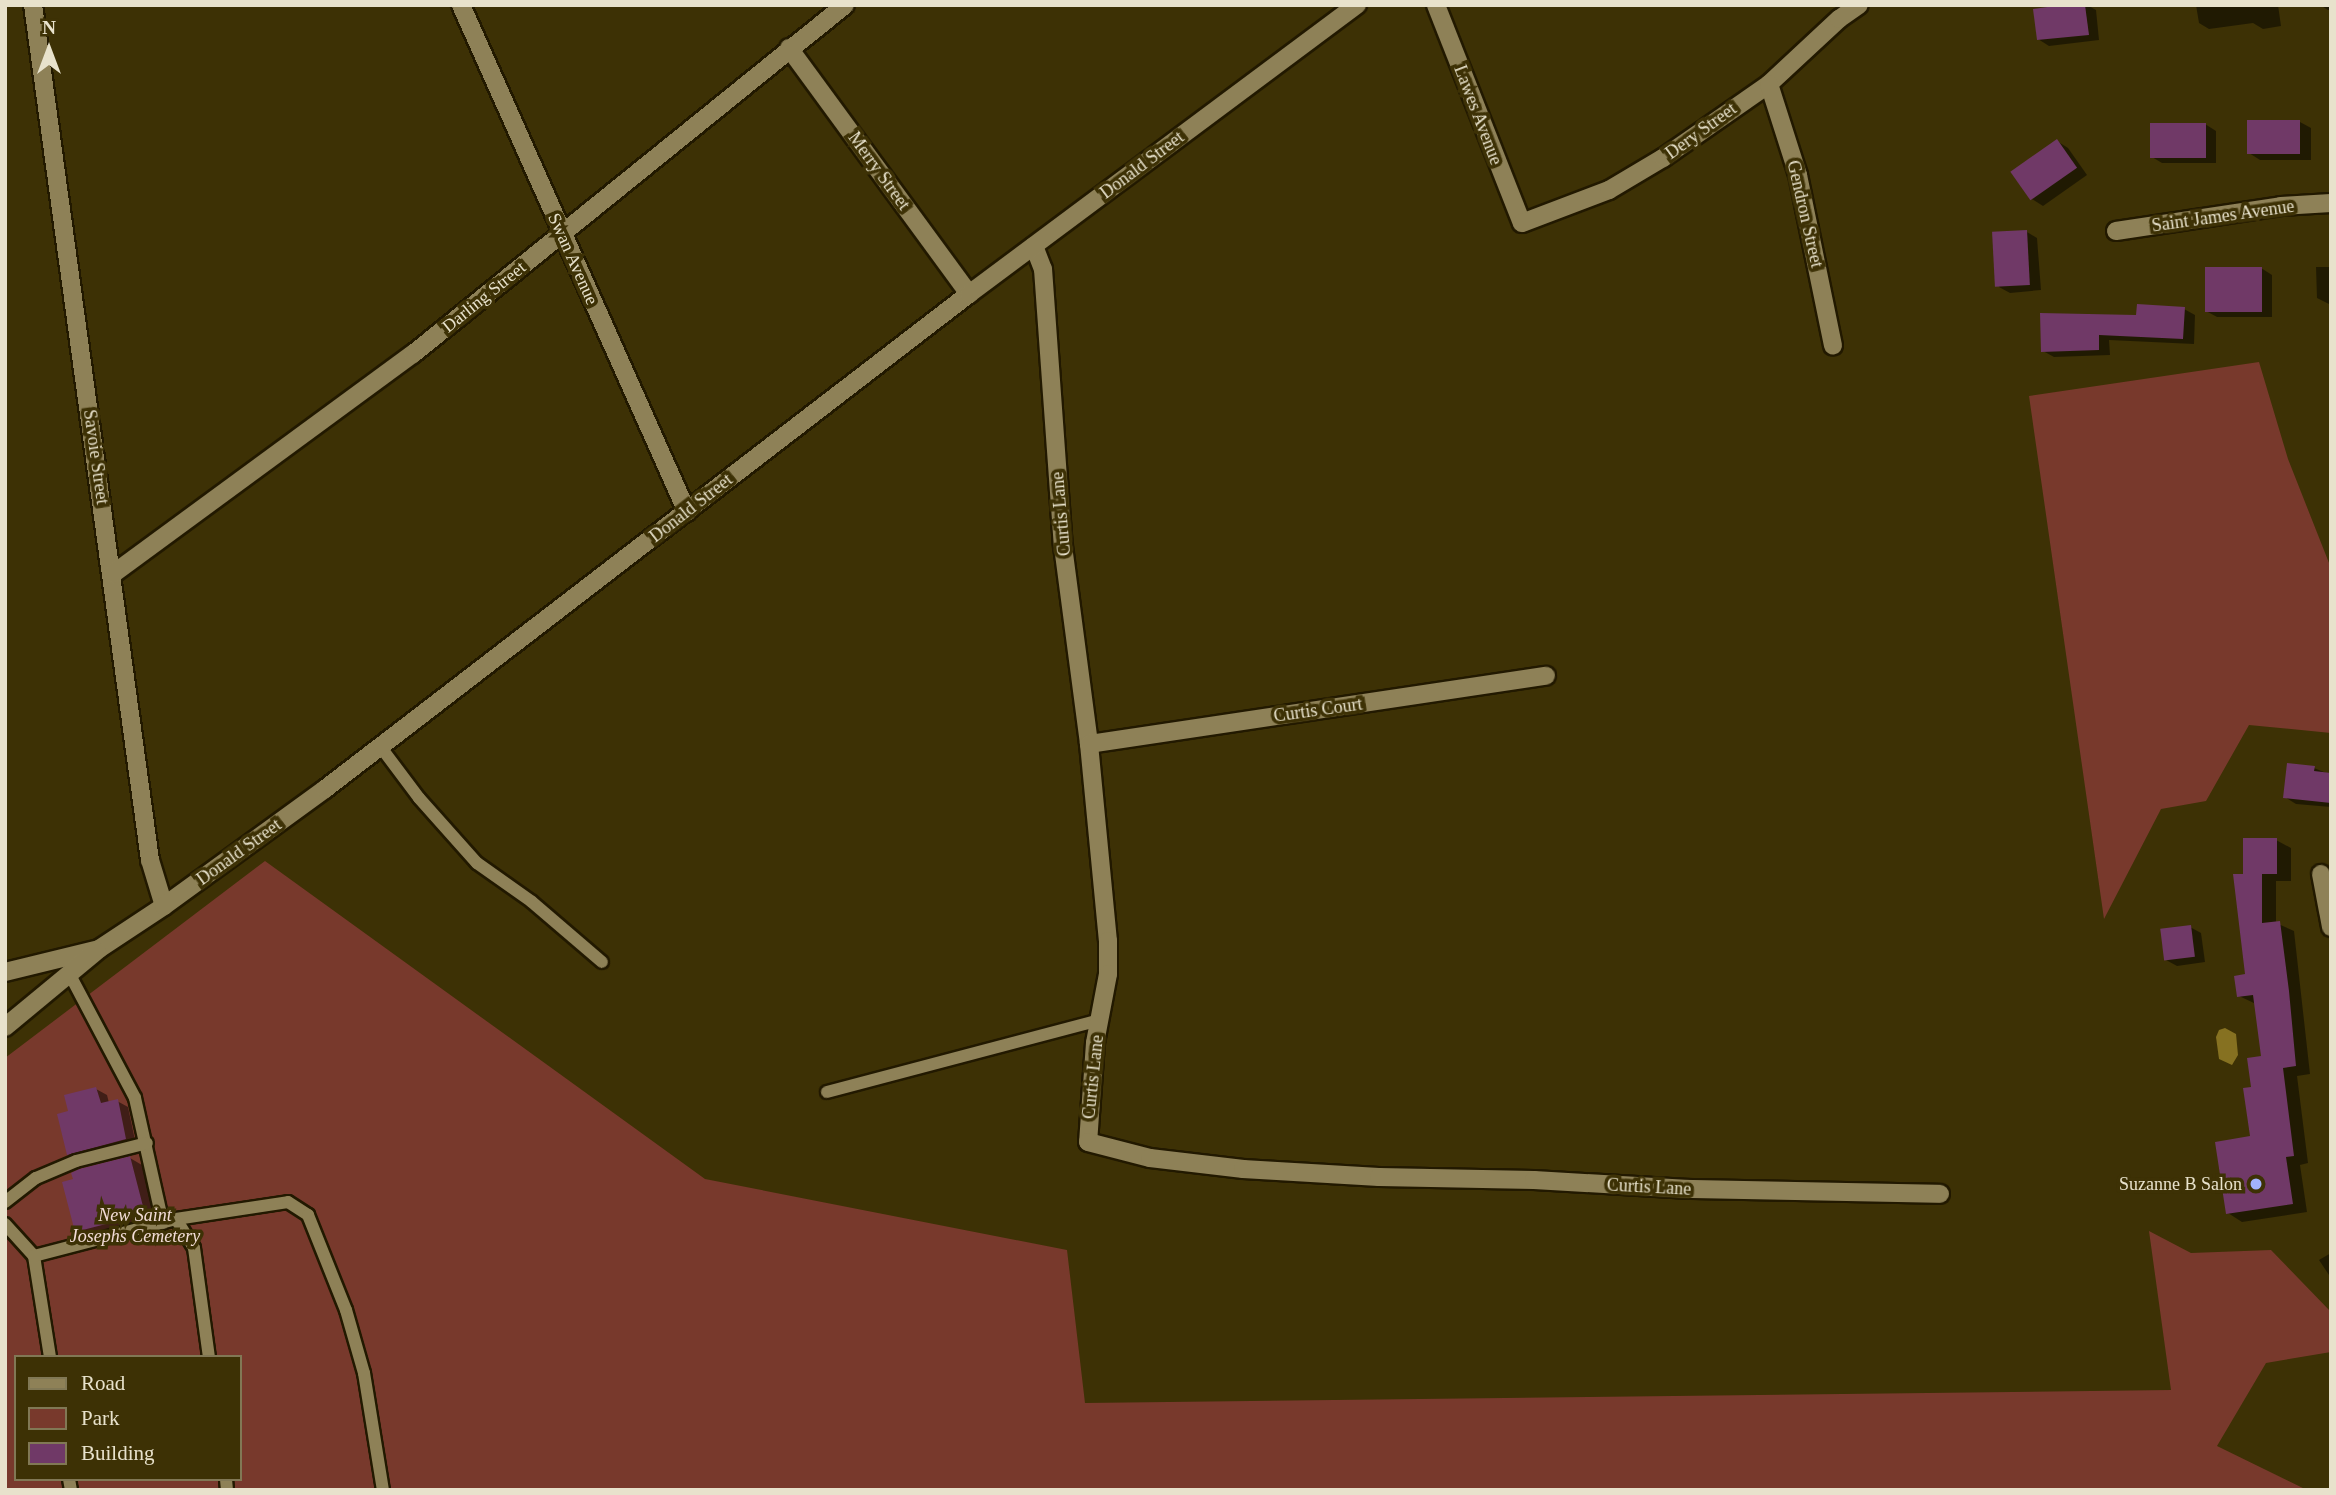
<!DOCTYPE html>
<html>
<head>
<meta charset="utf-8">
<style>
	body { margin:0 }
	#map { position:relative; width:2336px; height:1495px; overflow:hidden; background:#3d3105; font-family:Georgia,serif }
	div>[style] { position:absolute }
	[style*='--x'] { left:calc(var(--x)*1px); top:calc(var(--y)*1px); width:calc(var(--w)*1px); rotate:calc(var(--a)*1deg) }
	.green>* { inset:0; background:#78392c }
	.water>* { inset:0; background:#867121 }
	.shadow>* { inset:0; background:#0007 }
	.building>* { inset:0; background:#703967; transform-origin:0 0 }
	.roads { filter:drop-shadow(2px 0 #221900) drop-shadow(-2px 0 #221900) drop-shadow(0 2px #221900) drop-shadow(0 -2px #221900) }
	.service>* { height:12px; margin:-6px; padding:0 6px; transform-origin:6px; border-radius:6px; background:#8e8157 }
	.minor>* { height:18px; margin:-9px; padding:0 9px; transform-origin:9px; border-radius:9px; background:#8e8157 }
	.tertiary>* { height:18px; margin:-9px; padding:0 9px; transform-origin:9px; border-radius:9px; background:#8e8157 }
	.dots>* { width:19px; height:19px; translate:-50% -50%; box-sizing:border-box; border:4px solid #3d3105; border-radius:50% }
	span { translate:-50% -50%; white-space:nowrap; text-align:center; line-height:1.15; -webkit-text-stroke:7px #3d3105; paint-order:stroke }
	.street-label { font-size:18px; color:#e8e2cc }
	.poi-label { font-size:18px; color:#e8e2cc }
	.right { translate:-100% -50%; text-align:right }
	.park-label { font-size:18px; color:#f2dcd7; font-style:italic }
	.frame { position:absolute; inset:0; border:7px solid #e8e2cc; pointer-events:none }
	.legend { position:absolute; left:14px; top:1355px; width:228px; height:126px; box-sizing:border-box; background:#3d3105; border:2px solid #817855; margin:0; padding:9px 12px; list-style:none; font-size:21px; color:#e8e2cc }
	.legend li { display:flex; align-items:center; gap:14px; height:35px }
	.legend b { width:35px; border:2px solid #817855 }
	.north { position:absolute; left:14px; top:14px; width:70px; height:70px; -webkit-text-stroke:5px #3d3105; paint-order:stroke; rotate:0deg; font-size:19px; font-weight:700; line-height:28px; text-align:center; color:#e8e2cc }
	.north::after { content:''; display:block; margin:auto; width:24px; height:32px; background:#e8e2cc; clip-path:polygon(50% 0,100% 100%,50% 72%,0 100%) }
</style>
</head>
<body>
<div id="map">
	<div class="green">
		<i style="clip-path:polygon(2259px 362px,2288px 459px,2331px 568px,2331px 733px,2249px 725px,2206px 801px,2161px 809px,2104px 919px,2029px 396px)"></i>
		<i style="clip-path:polygon(evenodd,265px 861px,705px 1179px,1067px 1250px,1085px 1403px,2171px 1390px,2149px 1231px,2191px 1253px,2271px 1250px,2331px 1312px,2331px 1352px,2266px 1363px,2217px 1446px,2307px 1490px,5px 1490px,5px 1058px,265px 861px,16px 1357px,240px 1357px,240px 1479px,16px 1479px,16px 1357px)"></i>
	</div>
	<div class="water">
		<i style="clip-path:polygon(2225px 1028px,2236px 1034px,2238px 1055px,2232px 1065px,2219px 1059px,2216px 1037px,2219px 1030px)"></i>
	</div>
	<div class="shadow">
		<i style="clip-path:polygon(2076px 5px,2087px 5px,2096px 10px,2099px 40px,2049px 46px,2038px 39px)"></i>
		<i style="clip-path:polygon(2196px 5px,2278px 5px,2281px 26px,2263px 29px,2253px 23px,2209px 29px,2199px 23px)"></i>
		<i style="clip-path:polygon(2320px 5px,2331px 5px,2331px 10px,2328px 10px)"></i>
		<i style="clip-path:polygon(2300px 122px,2311px 128px,2311px 160px,2260px 160px,2249px 153px)"></i>
		<i style="clip-path:polygon(2205px 124px,2216px 131px,2216px 163px,2162px 163px,2152px 157px)"></i>
		<i style="clip-path:polygon(2057px 141px,2068px 148px,2087px 175px,2043px 206px,2032px 199px)"></i>
		<i style="clip-path:polygon(2027px 232px,2037px 238px,2041px 290px,2010px 293px,1999px 287px)"></i>
		<i style="clip-path:polygon(2316px 267px,2331px 267px,2331px 305px,2317px 298px)"></i>
		<i style="clip-path:polygon(2261px 268px,2272px 275px,2272px 317px,2217px 317px,2206px 311px)"></i>
		<i style="clip-path:polygon(2184px 309px,2195px 315px,2194px 344px,2109px 340px,2110px 355px,2054px 357px,2043px 351px,2138px 317px)"></i>
		<i style="clip-path:polygon(2314px 768px,2331px 775px,2331px 807px,2296px 804px,2285px 797px)"></i>
		<i style="clip-path:polygon(2276px 840px,2291px 848px,2291px 881px,2276px 881px,2276px 923px,2294px 931px,2310px 1074px,2297px 1076px,2308px 1163px,2300px 1165px,2307px 1212px,2242px 1222px,2228px 1213px,2252px 1138px,2253px 1088px,2263px 1057px,2256px 1004px,2239px 996px,2247px 976px,2245px 876px)"></i>
		<i style="clip-path:polygon(2190px 927px,2201px 933px,2205px 962px,2177px 966px,2166px 960px)"></i>
		<i style="clip-path:polygon(96px 1089px,107px 1095px,109px 1103px,117px 1101px,128px 1107px,136px 1145px,79px 1160px,68px 1154px,70px 1112px)"></i>
		<i style="clip-path:polygon(130px 1158px,147px 1168px,161px 1224px,93px 1241px,76px 1231px)"></i>
		<i style="clip-path:polygon(2331px 1253px,2331px 1278px,2319px 1260px)"></i>
	</div>
	<div class="building">
		<i style="clip-path:polygon(2062px 5px,2085px 5px,2089px 35px,2037px 40px,2033px 9px)"></i>
		<i style="left:2247px;top:120px;width:53px;height:34px"></i>
		<i style="left:2150px;top:123px;width:56px;height:35px"></i>
		<i style="left:2057px;top:139px;width:35px;height:57px;rotate:55deg"></i>
		<i style="left:2027px;top:230px;width:55px;height:35px;rotate:87deg"></i>
		<i style="left:2205px;top:267px;width:57px;height:45px"></i>
		<i style="clip-path:polygon(2137px 304px,2185px 307px,2183px 339px,2099px 335px,2099px 350px,2041px 352px,2040px 313px,2136px 315px)"></i>
		<i style="clip-path:polygon(2287px 763px,2315px 766px,2314px 771px,2331px 773px,2331px 803px,2283px 798px)"></i>
		<i style="clip-path:polygon(2243px 838px,2277px 838px,2277px 874px,2262px 874px,2262px 923px,2280px 921px,2289px 991px,2296px 1066px,2283px 1068px,2294px 1156px,2286px 1157px,2293px 1204px,2226px 1214px,2215px 1142px,2250px 1136px,2243px 1088px,2251px 1087px,2247px 1058px,2261px 1056px,2253px 995px,2237px 997px,2234px 976px,2245px 974px,2233px 874px,2243px 874px)"></i>
		<i style="left:2191px;top:925px;width:32px;height:31px;rotate:83deg"></i>
		<i style="clip-path:polygon(96px 1087px,101px 1103px,118px 1099px,126px 1139px,67px 1155px,57px 1114px,68px 1111px,64px 1095px)"></i>
		<i style="clip-path:polygon(130px 1156px,145px 1214px,75px 1232px,62px 1182px,73px 1179px,71px 1173px,79px 1169px)"></i>
	</div>
	<div class="roads">
		<div class="service">
			<i style="--x:380;--y:746;--w:65;--a:53.1"></i>
			<i style="--x:419;--y:798;--w:87;--a:48.3"></i>
			<i style="--x:477;--y:863;--w:67;--a:35.3"></i>
			<i style="--x:532;--y:902;--w:92;--a:40.6"></i>
			<i style="--x:70;--y:975;--w:139;--a:62.1"></i>
			<i style="--x:135;--y:1098;--w:128;--a:77.4"></i>
			<i style="--x:827;--y:1092;--w:281;--a:-14.8"></i>
			<i style="--x:5;--y:1202;--w:39;--a:-38"></i>
			<i style="--x:36;--y:1178;--w:43;--a:-23"></i>
			<i style="--x:76;--y:1161;--w:73;--a:-14.2"></i>
			<i style="--x:176;--y:1219;--w:113;--a:-8.6"></i>
			<i style="--x:288;--y:1202;--w:24;--a:33"></i>
			<i style="--x:308;--y:1215;--w:102;--a:68.2"></i>
			<i style="--x:346;--y:1310;--w:66;--a:74.1"></i>
			<i style="--x:364;--y:1373;--w:119;--a:80.8"></i>
			<i style="--x:5;--y:1224;--w:43;--a:47.8"></i>
			<i style="--x:34;--y:1256;--w:102;--a:81"></i>
			<i style="--x:34;--y:1256;--w:147;--a:-14.6"></i>
			<i style="--x:176;--y:1219;--w:34;--a:58"></i>
			<i style="--x:194;--y:1248;--w:110;--a:82.2"></i>
			<i style="--x:69;--y:1479;--w:11;--a:80"></i>
			<i style="--x:226;--y:1479;--w:11;--a:85"></i>
		</div>
		<div class="minor">
			<i style="--x:33;--y:5;--w:863;--a:82.21"></i>
			<i style="--x:150;--y:860;--w:48;--a:73.1"></i>
			<i style="--x:461;--y:5;--w:555;--a:65.97"></i>
			<i style="--x:1436;--y:5;--w:234;--a:68.5"></i>
			<i style="--x:1522;--y:223;--w:93;--a:-20.8"></i>
			<i style="--x:1609;--y:190;--w:63;--a:-30.7"></i>
			<i style="--x:1663;--y:158;--w:129;--a:-34.9"></i>
			<i style="--x:1769;--y:84;--w:96;--a:-42.9"></i>
			<i style="--x:1839;--y:19;--w:24;--a:-35"></i>
			<i style="--x:789;--y:48;--w:305;--a:53.8"></i>
			<i style="--x:1769;--y:84;--w:96;--a:72.3"></i>
			<i style="--x:1798;--y:175;--w:174;--a:78.4"></i>
			<i style="--x:2116;--y:231;--w:167;--a:-8.6"></i>
			<i style="--x:2281;--y:206;--w:50;--a:-3.4"></i>
			<i style="--x:1034;--y:246;--w:25;--a:69"></i>
			<i style="--x:1043;--y:269;--w:278;--a:85.9"></i>
			<i style="--x:1063;--y:546;--w:200;--a:82.5"></i>
			<i style="--x:1089;--y:744;--w:198;--a:84.5"></i>
			<i style="--x:1108;--y:941;--w:33;--a:90"></i>
			<i style="--x:1108;--y:974;--w:70;--a:100.7"></i>
			<i style="--x:1095;--y:1043;--w:99;--a:94"></i>
			<i style="--x:1088;--y:1142;--w:64;--a:14.5"></i>
			<i style="--x:1150;--y:1158;--w:94;--a:6.7"></i>
			<i style="--x:1243;--y:1169;--w:136;--a:3.4"></i>
			<i style="--x:1379;--y:1177;--w:155;--a:1.1"></i>
			<i style="--x:1534;--y:1180;--w:155;--a:3.3"></i>
			<i style="--x:1689;--y:1189;--w:251;--a:1.1"></i>
			<i style="--x:113;--y:574;--w:372;--a:-36.3"></i>
			<i style="--x:413;--y:354;--w:555;--a:-38.93"></i>
			<i style="--x:1089;--y:744;--w:462;--a:-8.5"></i>
			<i style="--x:2321;--y:874;--w:54;--a:79.3"></i>
		</div>
		<div class="tertiary">
			<i style="--x:5;--y:972;--w:97;--a:-13.7"></i>
			<i style="--x:99;--y:949;--w:78;--a:-33.5"></i>
			<i style="--x:164;--y:906;--w:199;--a:-36"></i>
			<i style="--x:325;--y:789;--w:812;--a:-37.55"></i>
			<i style="--x:969;--y:294;--w:484;--a:-36.7"></i>
			<i style="--x:5;--y:1027;--w:119;--a:-39.6"></i>
		</div>
	</div>
	<div class="dots">
		<i style="left:2256px;top:1184px;background:#a1b3fd"></i>
	</div>
	<div class="street-label">
		<span style="left:1478px;top:115px;rotate:69deg">Lawes Avenue</span>
		<span style="left:1701px;top:131px;rotate:-36deg">Dery Street</span>
		<span style="left:1142px;top:165px;rotate:-37deg">Donald Street</span>
		<span style="left:879px;top:171px;rotate:54deg">Merry Street</span>
		<span style="left:1805px;top:214px;rotate:77deg">Gendron Street</span>
		<span style="left:2223px;top:216px;rotate:-8deg">Saint James Avenue</span>
		<span style="left:573px;top:259px;rotate:66deg">Swan Avenue</span>
		<span style="left:484px;top:297px;rotate:-39deg">Darling Street</span>
		<span style="left:96px;top:457px;rotate:82deg">Savoie Street</span>
		<span style="left:691px;top:508px;rotate:-38deg">Donald Street</span>
		<span style="left:1061px;top:514px;rotate:-95deg">Curtis Lane</span>
		<span style="left:1318px;top:710px;rotate:-8deg">Curtis Court</span>
		<span style="left:239px;top:852px;rotate:-36deg">Donald Street</span>
		<span style="left:1093px;top:1077px;rotate:-84deg">Curtis Lane</span>
		<span style="left:1649px;top:1187px;rotate:3deg">Curtis Lane</span>
	</div>
	<div class="poi-label">
		<span class="right" style="left:2242px;top:1184px">Suzanne B Salon</span>
	</div>
	<div class="park-label">
		<span style="left:135px;top:1226px">New Saint<br>Josephs Cemetery</span>
	</div>
	<div class="frame"></div>
	<ul class="legend">
	<li><b style="height:9px;background:#8e8157"></b>Road</li>
	<li><b style="height:19px;background:#78392c"></b>Park</li>
	<li><b style="height:19px;background:#703967"></b>Building</li>
	</ul>
	<div class="north">N</div>
</div>
</body>
</html>
